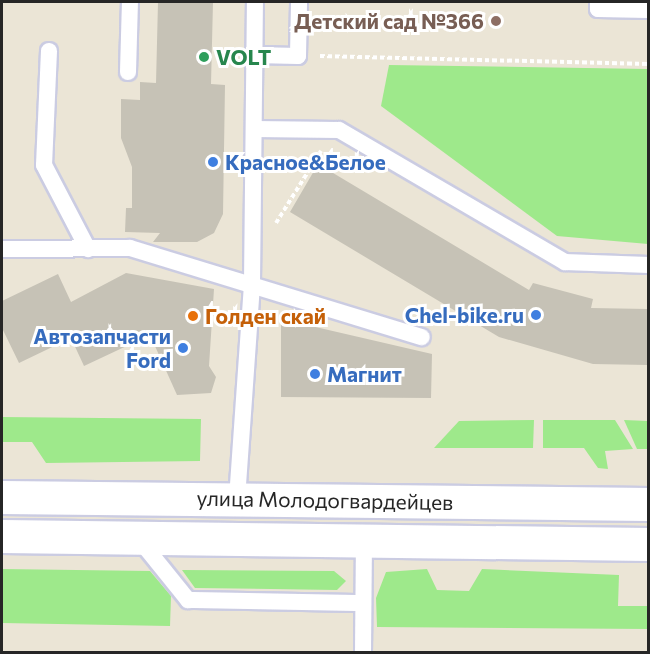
<!DOCTYPE html>
<html>
<head>
<meta charset="utf-8">
<style>
	body { margin:0 }
	#map { position:relative; width:650px; height:654px; overflow:hidden; background:#ebe5d6; font-family:Commissioner,sans-serif }
	div>[style] { position:absolute }
	[style*='--x'] { left:calc(var(--x)*1px); top:calc(var(--y)*1px); width:calc(var(--w)*1px); rotate:calc(var(--a)*1deg) }
	.green>* { inset:0; background:#9ee98b }
	.building>* { inset:0; background:#c6c2b6 }
	.path>* { height:4px; margin-top:-2px; transform-origin:0; background:repeating-linear-gradient(90deg,#fff 0 4.5px,transparent 0 7.5px) }
	.roads { filter:drop-shadow(2px 0 #cbcce2) drop-shadow(-2px 0 #cbcce2) drop-shadow(0 2px #cbcce2) drop-shadow(0 -2px #cbcce2) }
	.service>* { height:16px; margin:-8px; padding:0 8px; transform-origin:8px; border-radius:8px; background:#fff }
	.secondary>* { height:33px; margin:-16.5px; padding:0 16.5px; transform-origin:16.5px; border-radius:16.5px; background:#fff }
	.dots>* { width:16px; height:16px; translate:-50% -50%; box-sizing:border-box; border:3px solid #fff; border-radius:50% }
	span { translate:-50% -50%; white-space:nowrap; text-align:center; line-height:1.15; -webkit-text-stroke:6px #fff; paint-order:stroke }
	.education-label { font-size:21px; color:#785e54; font-weight:700 }
	.right { translate:-100% -50%; text-align:right }
	.leisure-label { font-size:21px; color:#27864d; font-weight:700 }
	.left { translate:0 -50%; text-align:left }
	.shop-label { font-size:21px; color:#366cbe; font-weight:700 }
	.food-label { font-size:21px; color:#c56008; font-weight:700 }
	.street-label { font-size:21px; color:#262626 }
	.frame { position:absolute; inset:0; border:3px solid #262626; pointer-events:none }
</style>
</head>
<body>
<div id="map">
	<div class="green">
		<i style="clip-path:polygon(389px 65px,648px 69px,648px 244px,557px 236px,381px 106px)"></i>
		<i style="clip-path:polygon(2px 417px,201px 419px,200px 461px,46px 463px,32px 442px,2px 442px)"></i>
		<i style="clip-path:polygon(534px 420px,533px 448px,434px 448px,459px 421px)"></i>
		<i style="clip-path:polygon(543px 420px,615px 420px,633px 449px,605px 451px,608px 469px,598px 468px,584px 448px,543px 448px)"></i>
		<i style="clip-path:polygon(624px 420px,648px 421px,648px 449px,637px 449px)"></i>
		<i style="clip-path:polygon(2px 569px,150px 571px,171px 596px,170px 626px,2px 623px)"></i>
		<i style="clip-path:polygon(427px 569px,437px 590px,469px 591px,482px 569px,619px 575px,618px 606px,648px 606px,648px 629px,377px 627px,376px 598px,386px 572px)"></i>
		<i style="clip-path:polygon(182px 570px,334px 571px,346px 581px,337px 590px,195px 588px)"></i>
	</div>
	<div class="building">
		<i style="clip-path:polygon(158px 2px,213px 2px,211px 84px,225px 85px,223px 214px,214px 233px,197px 242px,153px 242px,160px 233px,125px 232px,126px 208px,132px 208px,132px 167px,121px 138px,121px 99px,140px 100px,140px 82px,156px 83px)"></i>
		<i style="clip-path:polygon(318px 164px,529px 290px,533px 283px,593px 299px,591px 308px,648px 309px,648px 365px,593px 364px,499px 337px,290px 212px)"></i>
		<i style="clip-path:polygon(126px 273px,214px 289px,209px 366px,216px 377px,211px 393px,177px 395px,150px 335px,84px 366px,71px 338px,19px 363px,2px 328px,2px 301px,58px 274px,71px 302px)"></i>
		<i style="clip-path:polygon(281px 319px,432px 354px,431px 398px,281px 397px)"></i>
	</div>
	<div class="path">
		<i style="--x:320;--y:56;--w:328;--a:1.4"></i>
		<i style="--x:276;--y:223;--w:85;--a:-58"></i>
	</div>
	<div class="roads">
		<div class="service">
			<i style="--x:598;--y:2;--w:7;--a:90"></i>
			<i style="--x:598;--y:9;--w:50;--a:1.1"></i>
			<i style="--x:49;--y:51;--w:114;--a:92.5"></i>
			<i style="--x:44;--y:165;--w:95;--a:62.4"></i>
			<i style="--x:255;--y:55;--w:43;--a:1.3"></i>
			<i style="--x:298;--y:56;--w:54;--a:-88.9"></i>
			<i style="--x:128;--y:72;--w:70;--a:-88.4"></i>
			<i style="--x:254;--y:129;--w:85;--a:0.7"></i>
			<i style="--x:339;--y:130;--w:262;--a:30.3"></i>
			<i style="--x:565;--y:262;--w:83;--a:2.1"></i>
			<i style="--x:2;--y:249;--w:128;--a:-0.4"></i>
			<i style="--x:130;--y:248;--w:305;--a:17"></i>
			<i style="--x:237;--y:499;--w:217;--a:-86"></i>
			<i style="--x:252;--y:283;--w:281;--a:-89.4"></i>
			<i style="--x:138;--y:538;--w:80;--a:51.1"></i>
			<i style="--x:188;--y:600;--w:174;--a:1"></i>
			<i style="--x:363;--y:652;--w:111;--a:-89.5"></i>
		</div>
		<div class="secondary">
			<i style="--x:2;--y:497;--w:646;--a:0.62"></i>
			<i style="--x:2;--y:536;--w:646;--a:0.71"></i>
		</div>
	</div>
	<div class="dots">
		<i style="left:496px;top:21px;background:#8d6e63"></i>
		<i style="left:204px;top:57px;background:#2e9e5b"></i>
		<i style="left:213px;top:162px;background:#3f7fe0"></i>
		<i style="left:536px;top:315px;background:#3f7fe0"></i>
		<i style="left:193px;top:316px;background:#e8710a"></i>
		<i style="left:183px;top:348px;background:#3f7fe0"></i>
		<i style="left:315px;top:374px;background:#3f7fe0"></i>
	</div>
	<div class="education-label">
		<span class="right" style="left:484px;top:21px">Детский сад №366</span>
	</div>
	<div class="leisure-label">
		<span class="left" style="left:216px;top:57px">VOLT</span>
	</div>
	<div class="shop-label">
		<span class="left" style="left:225px;top:162px">Красное&amp;Белое</span>
		<span class="right" style="left:524px;top:315px">Chel-bike.ru</span>
		<span class="right" style="left:171px;top:348px">Автозапчасти<br>Ford</span>
		<span class="left" style="left:327px;top:374px">Магнит</span>
	</div>
	<div class="food-label">
		<span class="left" style="left:205px;top:316px">Голден скай</span>
	</div>
	<div class="street-label">
		<span style="left:325px;top:500px;rotate:1deg">улица Молодогвардейцев</span>
	</div>
	<div class="frame"></div>
</div>
</body>
</html>
